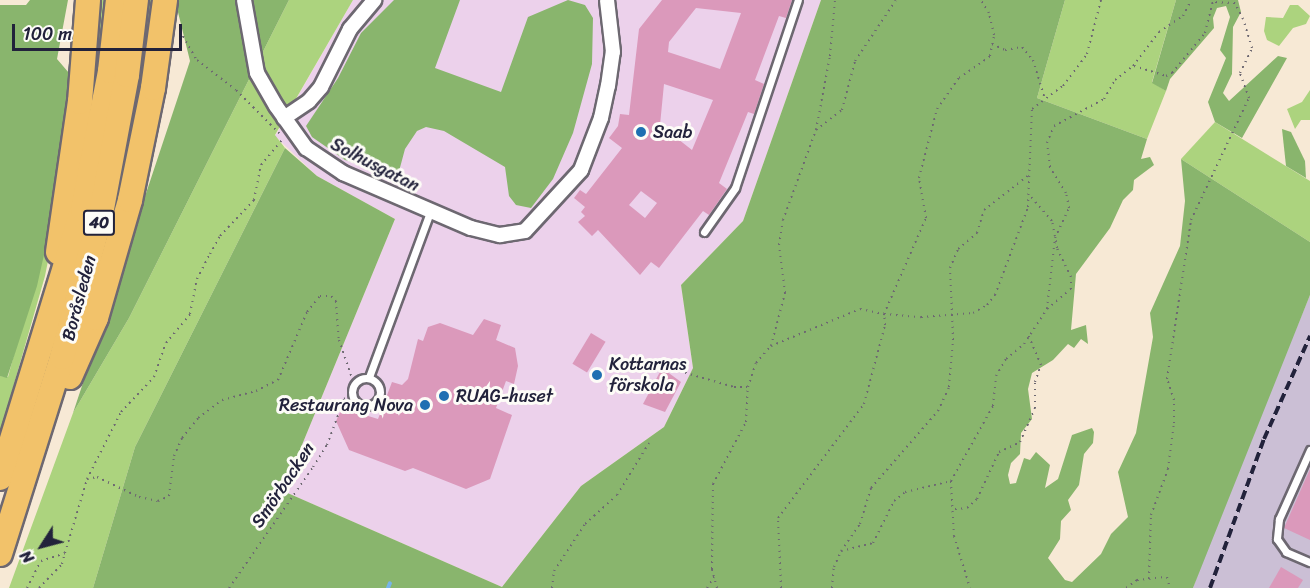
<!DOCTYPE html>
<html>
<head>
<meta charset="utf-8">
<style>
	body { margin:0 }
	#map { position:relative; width:1310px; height:588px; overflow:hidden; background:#f7e9d5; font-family:Sriracha,sans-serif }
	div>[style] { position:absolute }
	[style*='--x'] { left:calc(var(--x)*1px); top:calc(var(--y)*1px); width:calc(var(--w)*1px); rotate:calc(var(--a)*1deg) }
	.built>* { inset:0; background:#ecd1eb }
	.industrial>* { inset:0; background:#cbbfd5 }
	.green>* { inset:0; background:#acd37e }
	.forest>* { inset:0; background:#89b56d }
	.stream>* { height:4px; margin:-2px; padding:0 2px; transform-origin:2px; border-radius:2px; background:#77b4e9 }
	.building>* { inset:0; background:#db99bb; transform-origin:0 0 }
	.path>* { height:2px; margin-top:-1px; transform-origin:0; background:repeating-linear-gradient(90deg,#6d6871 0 1.5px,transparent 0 6px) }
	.roads { filter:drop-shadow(2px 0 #6d6871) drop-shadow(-2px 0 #6d6871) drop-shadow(0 2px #6d6871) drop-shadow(0 -2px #6d6871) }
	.lane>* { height:7px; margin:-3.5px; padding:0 3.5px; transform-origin:3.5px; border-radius:3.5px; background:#fff }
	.lane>.ring { margin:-3.5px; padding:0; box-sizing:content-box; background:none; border:7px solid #fff; border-radius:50% }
	.street>* { height:14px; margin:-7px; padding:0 7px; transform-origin:7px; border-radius:7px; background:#fff }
	.highway>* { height:24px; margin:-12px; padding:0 12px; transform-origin:12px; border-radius:12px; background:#f2c26a }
	.rail>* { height:4px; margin-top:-2px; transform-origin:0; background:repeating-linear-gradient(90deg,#22223b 0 9px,transparent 0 13.5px) }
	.dots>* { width:16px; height:16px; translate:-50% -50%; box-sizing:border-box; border:3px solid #fdfcf7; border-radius:50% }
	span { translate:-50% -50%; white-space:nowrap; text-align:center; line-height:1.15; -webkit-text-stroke:6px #fdfcf7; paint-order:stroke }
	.shield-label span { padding:2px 4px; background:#fdfcf7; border:2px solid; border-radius:4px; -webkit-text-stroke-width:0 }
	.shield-label { font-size:16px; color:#22223b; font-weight:700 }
	.poi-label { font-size:18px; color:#22223b }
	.left { translate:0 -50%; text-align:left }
	.right { translate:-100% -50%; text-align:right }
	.street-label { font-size:18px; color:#22223b }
	.north { position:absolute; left:12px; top:516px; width:60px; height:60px; -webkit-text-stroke:4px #fdfcf7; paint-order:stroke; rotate:234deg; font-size:16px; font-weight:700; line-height:24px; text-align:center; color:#22223b }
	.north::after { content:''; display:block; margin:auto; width:21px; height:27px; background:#22223b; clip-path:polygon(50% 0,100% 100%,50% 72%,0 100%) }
	.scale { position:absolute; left:12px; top:24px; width:170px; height:27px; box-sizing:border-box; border:3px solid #22223b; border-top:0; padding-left:8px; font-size:18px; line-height:21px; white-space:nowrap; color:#22223b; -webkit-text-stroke:4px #fdfcf7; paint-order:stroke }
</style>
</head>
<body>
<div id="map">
	<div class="built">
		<i style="clip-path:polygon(353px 0,821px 0,743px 221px,681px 285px,693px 368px,664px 427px,581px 486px,502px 587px,283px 491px,395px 219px,317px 176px,275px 136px)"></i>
	</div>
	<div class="industrial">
		<i style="clip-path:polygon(1310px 295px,1310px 588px,1193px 588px,1216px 521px)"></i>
	</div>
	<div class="green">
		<i style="clip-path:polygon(96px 0,107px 0,91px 118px)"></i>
		<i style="clip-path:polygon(149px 0,158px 0,129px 170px,94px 290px,126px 163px)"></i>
		<i style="clip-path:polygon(289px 0,353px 0,275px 135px,285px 148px,135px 447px,93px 588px,9px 588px,73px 413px,129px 318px)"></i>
		<i style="clip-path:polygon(1065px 0,1176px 0,1152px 82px,1166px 91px,1147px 139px,1037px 98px)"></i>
		<i style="clip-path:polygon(1290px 5px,1298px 5px,1310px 16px,1306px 24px,1293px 28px,1279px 46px,1267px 40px,1264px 31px,1266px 17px,1283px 18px)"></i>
		<i style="clip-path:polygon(69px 73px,73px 76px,61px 196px,45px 276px,0 433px,0 376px,8px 377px,58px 192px)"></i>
		<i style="clip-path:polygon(1310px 90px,1310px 120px,1301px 120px,1295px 129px,1287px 109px,1302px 102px)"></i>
		<i style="clip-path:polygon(1215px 122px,1310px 181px,1310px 242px,1181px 159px)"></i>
	</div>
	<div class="forest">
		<i style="clip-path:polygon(30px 0,68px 0,57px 59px,69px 73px,58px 192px,37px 286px,7px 378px,0 376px,0 5px,26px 5px)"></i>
		<i style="clip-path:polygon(175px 0,289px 0,129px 318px,73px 413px,190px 61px)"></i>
		<i style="clip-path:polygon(394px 0,460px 0,435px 68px,501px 92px,528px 17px,568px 0,585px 5px,593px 18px,592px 64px,573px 133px,553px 179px,531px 208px,516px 205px,509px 196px,505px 167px,444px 131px,426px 127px,417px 131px,405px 149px,398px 175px,345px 160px,312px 137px,306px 126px,338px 78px,361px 33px)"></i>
		<i style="clip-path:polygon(821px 0,1065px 0,1037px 98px,1147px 139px,1141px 159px,1150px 157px,1154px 165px,1134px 180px,1133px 190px,1123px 200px,1110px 228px,1076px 274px,1071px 330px,1086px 325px,1088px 344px,1081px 339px,1074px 348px,1068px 344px,1053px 360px,1032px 373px,1028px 389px,1032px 419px,1021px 433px,1020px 454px,1011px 463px,1008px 475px,1010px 484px,1016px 483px,1024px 458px,1030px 460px,1036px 452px,1050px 465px,1045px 488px,1058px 479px,1072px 435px,1092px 428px,1094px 432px,1093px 443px,1084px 454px,1079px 485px,1068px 500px,1071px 510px,1061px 521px,1060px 539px,1048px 558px,1065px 580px,1072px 582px,1101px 554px,1111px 534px,1128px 517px,1118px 472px,1136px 433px,1153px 337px,1150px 313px,1180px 246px,1185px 201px,1181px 159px,1310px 242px,1310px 295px,1193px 588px,93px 588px,135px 447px,285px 148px,317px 176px,395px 219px,283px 491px,502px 587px,581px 486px,664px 427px,693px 368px,681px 285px,743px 221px)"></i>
		<i style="clip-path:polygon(1176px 0,1238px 0,1241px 12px,1233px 27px,1232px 74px,1223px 93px,1229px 101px,1278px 56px,1287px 58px,1242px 138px,1215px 122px,1208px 102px,1226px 58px,1220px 50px,1230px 17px,1226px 6px,1217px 8px,1213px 18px,1214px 28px,1170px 79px,1166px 91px,1152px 83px)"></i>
		<i style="clip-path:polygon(1282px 129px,1291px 132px,1305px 161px,1306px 178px,1286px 166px)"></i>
	</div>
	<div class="stream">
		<i style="--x:388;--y:588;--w:5;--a:-68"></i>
	</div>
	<div class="building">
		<i style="clip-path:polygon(evenodd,662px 0,792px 0,786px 18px,779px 16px,755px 80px,764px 84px,754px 114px,748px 112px,719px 183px,727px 189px,709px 215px,703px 211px,659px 268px,651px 262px,640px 275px,598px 230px,592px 236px,578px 222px,585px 216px,581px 212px,585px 207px,574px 198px,580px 190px,586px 194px,622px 148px,609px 138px,618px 126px,620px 114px,629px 115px,639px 29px,662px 0,696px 8px,741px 13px,720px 69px,668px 52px,669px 42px,696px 8px,662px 0,664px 84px,713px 100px,692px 150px,660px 125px,664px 84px,662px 0,641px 191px,657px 203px,645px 218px,629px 205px,641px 191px)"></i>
		<i style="clip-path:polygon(484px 319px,501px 325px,496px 340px,515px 348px,518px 366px,514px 384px,506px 381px,496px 408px,512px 415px,490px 479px,466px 489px,413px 468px,405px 471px,349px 450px,336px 421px,342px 408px,378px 419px,392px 382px,402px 385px,408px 379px,418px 339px,423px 341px,428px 327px,440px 323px,473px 335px)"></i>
		<i style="left:591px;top:333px;width:17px;height:36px;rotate:31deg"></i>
		<i style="clip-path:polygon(662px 368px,681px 382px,665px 412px,643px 404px)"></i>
		<i style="clip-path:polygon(1310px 469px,1310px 540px,1284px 528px)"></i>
		<i style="clip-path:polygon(1281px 567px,1303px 580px,1298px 588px,1269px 588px)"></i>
	</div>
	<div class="path">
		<i style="--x:180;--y:31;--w:34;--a:60"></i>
		<i style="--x:197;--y:60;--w:49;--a:37.6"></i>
		<i style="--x:236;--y:90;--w:64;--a:45"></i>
		<i style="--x:992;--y:44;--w:14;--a:25"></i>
		<i style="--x:1005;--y:50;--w:17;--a:-10"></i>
		<i style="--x:1022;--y:47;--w:17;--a:50"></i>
		<i style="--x:1033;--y:60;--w:39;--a:73"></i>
		<i style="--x:1134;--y:66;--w:34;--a:17"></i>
		<i style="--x:1166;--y:76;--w:7;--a:-27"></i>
		<i style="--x:1172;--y:73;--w:52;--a:-50.5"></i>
		<i style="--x:1205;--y:33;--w:34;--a:-76"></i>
		<i style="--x:816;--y:130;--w:33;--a:-38"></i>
		<i style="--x:842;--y:110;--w:51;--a:-75.1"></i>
		<i style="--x:855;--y:61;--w:73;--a:-56.1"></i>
		<i style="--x:1047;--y:309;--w:71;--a:-83.6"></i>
		<i style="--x:1055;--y:238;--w:33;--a:-65"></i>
		<i style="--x:1069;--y:208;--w:15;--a:-101"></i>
		<i style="--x:1066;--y:193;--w:31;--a:-122"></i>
		<i style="--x:1050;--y:167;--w:24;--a:-97"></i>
		<i style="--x:1047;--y:143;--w:18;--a:-68"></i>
		<i style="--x:1054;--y:126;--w:57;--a:-28.4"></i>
		<i style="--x:1104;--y:99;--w:22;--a:-60"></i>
		<i style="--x:1115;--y:80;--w:23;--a:-38"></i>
		<i style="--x:1133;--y:66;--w:43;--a:-52.6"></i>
		<i style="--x:1159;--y:32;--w:29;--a:-34"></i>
		<i style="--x:1183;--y:16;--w:18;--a:-63"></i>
		<i style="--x:771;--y:346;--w:55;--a:-75.2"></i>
		<i style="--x:785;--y:293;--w:48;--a:-97.1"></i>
		<i style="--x:779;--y:245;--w:25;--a:-81"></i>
		<i style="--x:783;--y:220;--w:96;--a:-69.9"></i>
		<i style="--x:816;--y:130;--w:75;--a:-79.3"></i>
		<i style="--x:830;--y:56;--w:56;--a:-84.9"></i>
		<i style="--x:662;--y:366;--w:75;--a:16.3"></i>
		<i style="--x:734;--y:387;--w:14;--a:0"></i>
		<i style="--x:87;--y:479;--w:75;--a:-63.1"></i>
		<i style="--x:121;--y:412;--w:48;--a:-46.7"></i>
		<i style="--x:154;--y:377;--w:36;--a:-71"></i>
		<i style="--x:166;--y:343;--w:38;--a:-50"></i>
		<i style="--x:190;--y:314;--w:36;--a:-79"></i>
		<i style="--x:197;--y:279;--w:28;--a:-63"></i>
		<i style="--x:210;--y:254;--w:21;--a:-61"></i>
		<i style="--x:220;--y:236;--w:50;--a:-46.6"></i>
		<i style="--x:254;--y:200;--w:36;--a:-79"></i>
		<i style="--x:261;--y:165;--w:35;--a:-50"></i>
		<i style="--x:951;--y:481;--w:55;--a:86.9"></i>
		<i style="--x:954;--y:536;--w:54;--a:72.9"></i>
		<i style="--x:955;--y:509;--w:12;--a:-5"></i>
		<i style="--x:967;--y:508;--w:13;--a:-42"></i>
		<i style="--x:977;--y:499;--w:52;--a:-64.9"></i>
		<i style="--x:999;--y:452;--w:23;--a:-25"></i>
		<i style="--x:1020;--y:442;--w:37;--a:-66"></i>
		<i style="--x:1035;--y:408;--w:26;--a:-90"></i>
		<i style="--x:1035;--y:382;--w:18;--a:-71"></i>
		<i style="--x:1041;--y:365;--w:33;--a:-113"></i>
		<i style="--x:841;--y:551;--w:33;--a:-55"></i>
		<i style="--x:860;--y:524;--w:38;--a:-73"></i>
		<i style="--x:871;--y:488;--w:102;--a:-49"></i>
		<i style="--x:938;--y:411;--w:26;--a:-65"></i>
		<i style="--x:949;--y:387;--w:47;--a:-85.1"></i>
		<i style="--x:953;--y:340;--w:72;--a:-92.4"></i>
		<i style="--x:950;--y:268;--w:21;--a:-67"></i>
		<i style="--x:958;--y:249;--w:25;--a:-40"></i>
		<i style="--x:977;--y:233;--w:24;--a:-73"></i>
		<i style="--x:984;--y:210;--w:58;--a:-38"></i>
		<i style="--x:1149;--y:579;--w:64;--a:-88.2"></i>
		<i style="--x:1151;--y:515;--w:49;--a:-69.7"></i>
		<i style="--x:1168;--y:469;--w:46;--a:-82.6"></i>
		<i style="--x:1174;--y:423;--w:23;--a:-90"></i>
		<i style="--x:1174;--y:400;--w:22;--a:-108"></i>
		<i style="--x:1167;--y:379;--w:161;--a:-81.4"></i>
		<i style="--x:1191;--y:220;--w:135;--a:-64.6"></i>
		<i style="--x:1249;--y:98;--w:27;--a:-110"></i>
		<i style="--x:1240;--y:73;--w:28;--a:-64"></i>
		<i style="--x:1252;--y:48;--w:30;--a:-107"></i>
		<i style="--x:1243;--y:19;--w:18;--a:-117"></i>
		<i style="--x:1235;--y:3;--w:21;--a:-177"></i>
		<i style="--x:27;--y:588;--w:30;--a:-63"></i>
		<i style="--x:41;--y:561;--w:25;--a:-18"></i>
		<i style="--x:65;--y:553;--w:77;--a:-73.4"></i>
		<i style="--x:87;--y:479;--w:10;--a:-11"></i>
		<i style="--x:97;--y:477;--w:47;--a:25.5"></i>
		<i style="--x:139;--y:497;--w:19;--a:12"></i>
		<i style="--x:158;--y:501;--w:12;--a:-24"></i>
		<i style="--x:169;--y:496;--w:40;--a:-82.9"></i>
		<i style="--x:174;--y:456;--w:20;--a:-66"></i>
		<i style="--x:182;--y:438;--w:26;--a:-51"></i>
		<i style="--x:198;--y:418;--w:30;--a:-37"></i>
		<i style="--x:222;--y:400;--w:35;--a:-15"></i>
		<i style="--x:256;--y:391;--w:25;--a:-27"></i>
		<i style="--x:278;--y:380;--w:74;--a:-66.9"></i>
		<i style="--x:307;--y:312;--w:21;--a:-51"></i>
		<i style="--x:320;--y:296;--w:11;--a:0"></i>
		<i style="--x:331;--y:296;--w:7;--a:45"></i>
		<i style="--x:336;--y:301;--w:39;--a:86"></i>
		<i style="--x:339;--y:340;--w:46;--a:71.2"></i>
		<i style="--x:39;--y:588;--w:33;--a:-46"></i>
		<i style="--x:62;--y:564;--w:11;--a:-75"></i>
		<i style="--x:229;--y:588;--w:147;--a:-55.2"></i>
		<i style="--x:313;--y:467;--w:26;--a:-58"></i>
		<i style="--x:327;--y:445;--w:49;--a:-69.7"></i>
		<i style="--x:344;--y:399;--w:9;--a:-27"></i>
		<i style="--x:552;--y:588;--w:17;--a:-83"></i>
		<i style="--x:554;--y:571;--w:56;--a:-56.6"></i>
		<i style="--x:585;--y:524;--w:43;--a:-42.2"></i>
		<i style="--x:617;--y:495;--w:61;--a:-58.4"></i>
		<i style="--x:707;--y:588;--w:13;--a:-58"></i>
		<i style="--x:717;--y:588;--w:20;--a:-105"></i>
		<i style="--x:712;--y:569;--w:85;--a:-89.3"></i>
		<i style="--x:713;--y:484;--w:70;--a:-62"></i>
		<i style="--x:746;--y:422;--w:35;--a:-87"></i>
		<i style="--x:748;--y:387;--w:25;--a:-72"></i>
		<i style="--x:756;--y:363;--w:23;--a:-49"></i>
		<i style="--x:771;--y:346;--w:96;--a:-22.6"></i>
		<i style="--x:860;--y:309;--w:25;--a:12"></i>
		<i style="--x:884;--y:314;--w:105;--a:-66.4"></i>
		<i style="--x:926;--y:218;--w:41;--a:-99.9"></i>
		<i style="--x:919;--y:178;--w:71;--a:-75.4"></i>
		<i style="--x:937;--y:109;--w:38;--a:-55"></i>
		<i style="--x:959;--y:78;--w:38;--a:-35"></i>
		<i style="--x:990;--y:56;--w:21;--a:-79"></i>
		<i style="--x:994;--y:35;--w:23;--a:-103"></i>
		<i style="--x:989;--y:13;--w:15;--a:-122"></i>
		<i style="--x:781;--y:588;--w:70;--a:-92.5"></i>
		<i style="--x:778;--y:518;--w:143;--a:-53"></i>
		<i style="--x:864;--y:404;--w:82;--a:-75.1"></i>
		<i style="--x:885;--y:325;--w:11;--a:-95"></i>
		<i style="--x:884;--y:314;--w:37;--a:5"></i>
		<i style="--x:921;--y:317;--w:52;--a:-4.4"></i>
		<i style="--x:973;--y:313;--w:16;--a:-30"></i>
		<i style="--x:987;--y:305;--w:13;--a:-51"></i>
		<i style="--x:995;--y:295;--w:94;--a:-69.4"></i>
		<i style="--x:1028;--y:207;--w:98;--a:-87.7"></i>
		<i style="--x:1032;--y:109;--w:39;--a:-37"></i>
		<i style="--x:1063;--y:86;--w:40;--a:-53"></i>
		<i style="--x:1087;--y:54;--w:56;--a:-75.5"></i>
		<i style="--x:832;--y:588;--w:21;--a:-85"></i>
		<i style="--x:834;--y:567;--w:17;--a:-66"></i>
		<i style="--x:841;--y:551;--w:33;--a:-14"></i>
		<i style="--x:873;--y:543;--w:47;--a:-63.4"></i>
		<i style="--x:894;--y:501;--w:14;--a:-39"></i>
		<i style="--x:905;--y:492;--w:47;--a:-13.4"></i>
		<i style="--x:951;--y:481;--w:86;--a:-60.8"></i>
		<i style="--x:993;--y:406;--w:30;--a:-84"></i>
		<i style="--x:996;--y:376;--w:20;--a:-60"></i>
		<i style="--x:1006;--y:359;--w:23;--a:-40"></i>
		<i style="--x:1024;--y:344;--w:42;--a:-56.7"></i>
		<i style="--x:1047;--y:309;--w:31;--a:-40"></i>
		<i style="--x:1071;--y:289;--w:12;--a:-90"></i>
		<i style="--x:1071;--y:277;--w:32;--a:-116"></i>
		<i style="--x:1057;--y:248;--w:27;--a:-100"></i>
		<i style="--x:1052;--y:221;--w:32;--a:-131"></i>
		<i style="--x:1126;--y:588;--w:14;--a:-36"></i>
		<i style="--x:1137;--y:580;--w:30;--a:-6"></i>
		<i style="--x:1167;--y:577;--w:11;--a:75"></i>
	</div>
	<div class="roads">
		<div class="lane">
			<i style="--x:704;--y:232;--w:54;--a:-54.8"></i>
			<i style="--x:735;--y:188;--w:198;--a:-71.5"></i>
			<i style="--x:369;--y:377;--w:176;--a:-69.7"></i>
			<i class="ring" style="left:352px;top:378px;width:21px;height:21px"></i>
			<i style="--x:1310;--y:450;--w:76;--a:114.2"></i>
			<i style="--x:1279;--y:519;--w:20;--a:96"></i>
			<i style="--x:1277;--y:539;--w:16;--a:55"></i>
			<i style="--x:1286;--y:552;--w:26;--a:23"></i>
		</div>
		<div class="street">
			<i style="--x:244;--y:0;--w:74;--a:79.9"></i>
			<i style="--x:257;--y:73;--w:38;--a:60"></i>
			<i style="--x:276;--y:106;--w:52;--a:54.5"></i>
			<i style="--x:306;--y:148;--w:45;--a:34"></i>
			<i style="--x:343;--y:173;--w:139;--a:23.3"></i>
			<i style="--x:471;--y:228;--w:30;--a:14"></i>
			<i style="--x:500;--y:235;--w:25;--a:-9"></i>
			<i style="--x:525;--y:231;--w:83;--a:-47.4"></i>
			<i style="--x:581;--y:170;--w:56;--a:-69"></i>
			<i style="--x:601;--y:118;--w:33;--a:-78"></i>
			<i style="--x:608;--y:86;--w:34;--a:-82"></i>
			<i style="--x:613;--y:52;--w:52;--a:-96.6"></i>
			<i style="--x:284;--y:118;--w:30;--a:-34"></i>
			<i style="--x:309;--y:101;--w:18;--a:-49"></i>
			<i style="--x:321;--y:87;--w:65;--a:-63.4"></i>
			<i style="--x:350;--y:29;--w:38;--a:-50"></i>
		</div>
		<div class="highway">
			<i style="--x:58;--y:252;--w:152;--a:-81.7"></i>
			<i style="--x:80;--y:102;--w:102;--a:-85.5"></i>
			<i style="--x:70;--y:377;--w:64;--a:-66.2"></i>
			<i style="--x:96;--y:318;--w:123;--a:-73.9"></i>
			<i style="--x:130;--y:200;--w:114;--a:-78.4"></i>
			<i style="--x:153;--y:88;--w:89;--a:-82.2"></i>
			<i style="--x:0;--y:478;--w:282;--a:-72.9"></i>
			<i style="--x:83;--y:209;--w:141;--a:-78.9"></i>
			<i style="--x:110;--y:71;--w:71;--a:-83.6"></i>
			<i style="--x:0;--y:554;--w:207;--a:-72.5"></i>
			<i style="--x:62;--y:357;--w:148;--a:-74.7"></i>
			<i style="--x:101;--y:214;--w:141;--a:-79.4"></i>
			<i style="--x:127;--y:75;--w:76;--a:-83.2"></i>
		</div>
	</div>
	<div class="rail">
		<i style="--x:1210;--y:588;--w:158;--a:-70.1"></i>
		<i style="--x:1264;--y:439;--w:113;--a:-65.9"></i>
	</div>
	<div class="dots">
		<i style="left:641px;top:132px;background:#1f6fb2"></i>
		<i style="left:597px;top:375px;background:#1f6fb2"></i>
		<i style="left:444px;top:396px;background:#1f6fb2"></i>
		<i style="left:425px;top:405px;background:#1f6fb2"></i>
	</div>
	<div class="shield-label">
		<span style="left:99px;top:223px">40</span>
	</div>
	<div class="poi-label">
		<span class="left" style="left:653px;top:132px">Saab</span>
		<span class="left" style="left:609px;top:375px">Kottarnas<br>förskola</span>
		<span class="left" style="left:456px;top:396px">RUAG-huset</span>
		<span class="right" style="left:413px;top:405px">Restaurang Nova</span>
	</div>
	<div class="street-label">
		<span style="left:375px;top:165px;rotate:27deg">Solhusgatan</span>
		<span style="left:79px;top:298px;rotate:-75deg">Boråsleden</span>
		<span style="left:283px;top:485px;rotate:-56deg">Smörbacken</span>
	</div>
	<div class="north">N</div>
	<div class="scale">100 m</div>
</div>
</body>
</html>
